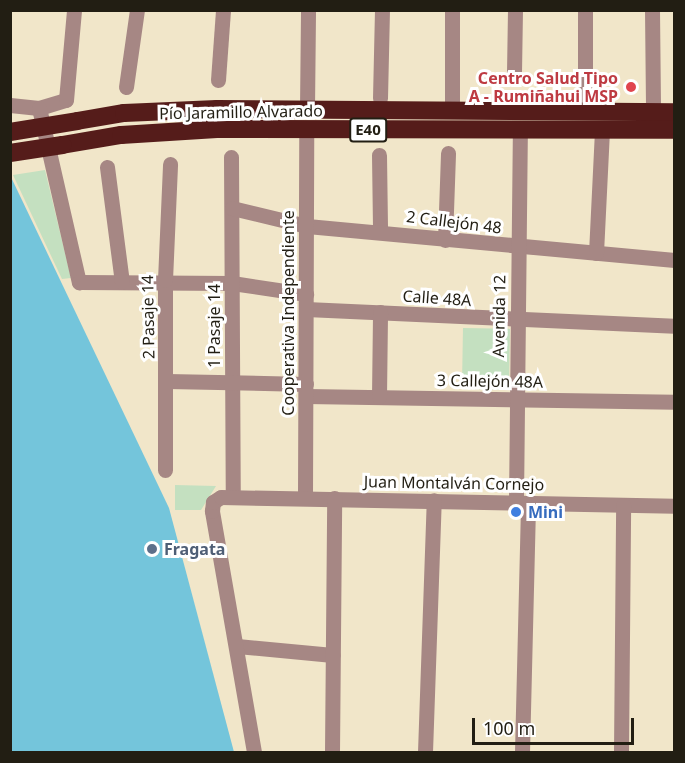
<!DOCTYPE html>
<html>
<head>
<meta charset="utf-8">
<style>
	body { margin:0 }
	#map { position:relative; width:685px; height:763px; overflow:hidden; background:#f1e6c9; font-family:"Noto Sans",sans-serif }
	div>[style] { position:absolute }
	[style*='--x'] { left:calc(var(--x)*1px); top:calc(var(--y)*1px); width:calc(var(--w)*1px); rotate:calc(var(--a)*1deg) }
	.green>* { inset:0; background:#c4e0c0; transform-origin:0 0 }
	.water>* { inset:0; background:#74c5db }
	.minor>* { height:15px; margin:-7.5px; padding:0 7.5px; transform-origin:7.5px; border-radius:7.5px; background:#a68784 }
	.highway>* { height:18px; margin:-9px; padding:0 9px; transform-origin:9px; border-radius:9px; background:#551c1a }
	.highway-bridge>* { height:18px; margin:-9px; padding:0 9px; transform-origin:9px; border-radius:9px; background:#551c1a }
	.dots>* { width:16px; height:16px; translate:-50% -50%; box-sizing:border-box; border:3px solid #fff; border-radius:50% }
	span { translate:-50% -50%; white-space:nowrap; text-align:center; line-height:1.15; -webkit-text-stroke:6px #fff; paint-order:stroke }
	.shield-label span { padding:2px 4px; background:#fff; border:2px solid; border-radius:4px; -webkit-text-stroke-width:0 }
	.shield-label { font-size:15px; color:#221e13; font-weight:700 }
	.health-label { font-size:16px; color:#be3a42; font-weight:700 }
	.right { translate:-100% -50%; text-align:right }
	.street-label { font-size:16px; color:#221e13 }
	.shop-label { font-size:16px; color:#366cbe; font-weight:700 }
	.left { translate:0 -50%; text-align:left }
	.service-label { font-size:16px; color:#4e5e75; font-weight:700 }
	.frame { position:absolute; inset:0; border:12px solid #221e13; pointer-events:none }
	.scale { position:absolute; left:472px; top:718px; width:162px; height:27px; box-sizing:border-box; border:3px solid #221e13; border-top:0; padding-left:8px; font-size:18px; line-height:21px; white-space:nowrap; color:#221e13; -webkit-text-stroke:4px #fff; paint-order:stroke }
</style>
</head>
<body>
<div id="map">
	<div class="green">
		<i style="clip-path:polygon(45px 170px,71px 278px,62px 279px,13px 175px)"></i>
		<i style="left:463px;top:328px;width:47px;height:61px;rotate:1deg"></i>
		<i style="clip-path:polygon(175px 485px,216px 486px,201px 510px,175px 510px)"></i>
	</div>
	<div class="water">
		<i style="clip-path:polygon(10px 175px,169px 508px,234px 752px,11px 752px)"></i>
	</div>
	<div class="minor">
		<i style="--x:452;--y:10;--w:100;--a:90"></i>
		<i style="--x:585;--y:10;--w:102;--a:90"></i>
		<i style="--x:652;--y:10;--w:102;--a:89.4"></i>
		<i style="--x:514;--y:73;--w:63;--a:-89.1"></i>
		<i style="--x:218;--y:80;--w:70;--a:-85.9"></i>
		<i style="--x:126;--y:87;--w:78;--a:-81.9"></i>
		<i style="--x:380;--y:98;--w:88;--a:-88.7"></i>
		<i style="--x:10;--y:105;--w:29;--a:6"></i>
		<i style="--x:39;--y:108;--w:28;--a:-17"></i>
		<i style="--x:66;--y:100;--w:90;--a:-84.9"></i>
		<i style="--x:39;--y:108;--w:179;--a:77.1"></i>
		<i style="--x:79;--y:282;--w:153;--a:0.4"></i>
		<i style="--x:232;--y:283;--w:75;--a:8.5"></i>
		<i style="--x:307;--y:109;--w:99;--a:-89.4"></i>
		<i style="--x:379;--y:155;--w:76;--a:89.2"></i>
		<i style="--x:231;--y:157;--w:338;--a:89.7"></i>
		<i style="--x:107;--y:167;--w:116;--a:82.6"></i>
		<i style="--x:232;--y:208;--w:77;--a:13.5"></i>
		<i style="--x:307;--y:226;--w:369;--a:5.3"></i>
		<i style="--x:445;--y:240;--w:87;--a:-88"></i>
		<i style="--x:596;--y:253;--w:124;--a:-87.2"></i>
		<i style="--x:306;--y:309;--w:368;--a:2.6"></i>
		<i style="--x:167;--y:381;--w:139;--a:1.2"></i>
		<i style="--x:306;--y:396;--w:368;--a:0.9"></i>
		<i style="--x:379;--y:397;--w:85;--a:-89.3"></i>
		<i style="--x:165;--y:470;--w:190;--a:-90"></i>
		<i style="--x:165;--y:280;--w:116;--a:-87.5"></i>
		<i style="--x:305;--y:497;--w:368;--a:-89.8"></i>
		<i style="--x:516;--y:502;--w:372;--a:-89.4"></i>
		<i style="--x:237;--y:646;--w:96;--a:5.4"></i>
		<i style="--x:254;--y:752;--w:245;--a:-99.9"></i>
		<i style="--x:212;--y:511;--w:9;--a:-84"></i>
		<i style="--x:213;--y:502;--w:9;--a:-32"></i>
		<i style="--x:221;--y:497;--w:453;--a:1.1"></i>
		<i style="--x:332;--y:752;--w:254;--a:-89.5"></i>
		<i style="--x:425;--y:752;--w:252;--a:-88"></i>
		<i style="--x:522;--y:752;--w:249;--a:-88.6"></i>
		<i style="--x:621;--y:752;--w:247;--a:-89.5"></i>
	</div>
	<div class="highway">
		<i style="--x:77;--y:121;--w:48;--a:-9.7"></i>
		<i style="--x:124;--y:113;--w:93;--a:-2.5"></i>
		<i style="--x:217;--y:109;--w:457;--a:0.4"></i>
		<i style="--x:62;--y:145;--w:60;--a:-9.6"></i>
		<i style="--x:121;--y:135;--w:96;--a:-3.6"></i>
		<i style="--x:217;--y:129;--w:457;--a:0.1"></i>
	</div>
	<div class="highway-bridge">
		<i style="--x:10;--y:132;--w:68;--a:-9.3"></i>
		<i style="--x:10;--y:153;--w:53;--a:-8.7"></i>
	</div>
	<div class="dots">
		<i style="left:631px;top:87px;background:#e0444e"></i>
		<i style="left:516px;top:512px;background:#3f7fe0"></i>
		<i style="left:152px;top:549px;background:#5c6f8a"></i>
	</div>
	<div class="shield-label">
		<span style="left:368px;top:130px">E40</span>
	</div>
	<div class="health-label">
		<span class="right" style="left:618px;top:87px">Centro Salud Tipo<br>A - Rumiñahui MSP</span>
	</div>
	<div class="street-label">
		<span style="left:241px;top:112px;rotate:-1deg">Pío Jaramillo Alvarado</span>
		<span style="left:454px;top:222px;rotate:7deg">2 Callejón 48</span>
		<span style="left:437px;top:298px;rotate:4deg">Calle 48A</span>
		<span style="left:288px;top:313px;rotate:-90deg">Cooperativa Independiente</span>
		<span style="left:499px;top:316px;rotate:-89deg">Avenida 12</span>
		<span style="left:148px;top:317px;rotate:-91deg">2 Pasaje 14</span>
		<span style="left:214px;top:326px;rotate:-90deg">1 Pasaje 14</span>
		<span style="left:490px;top:381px;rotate:1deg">3 Callejón 48A</span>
		<span style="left:454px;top:483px;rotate:1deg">Juan Montalván Cornejo</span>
	</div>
	<div class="shop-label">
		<span class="left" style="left:528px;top:512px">Mini</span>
	</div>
	<div class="service-label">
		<span class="left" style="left:164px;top:549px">Fragata</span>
	</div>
	<div class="frame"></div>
	<div class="scale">100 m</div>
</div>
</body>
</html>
